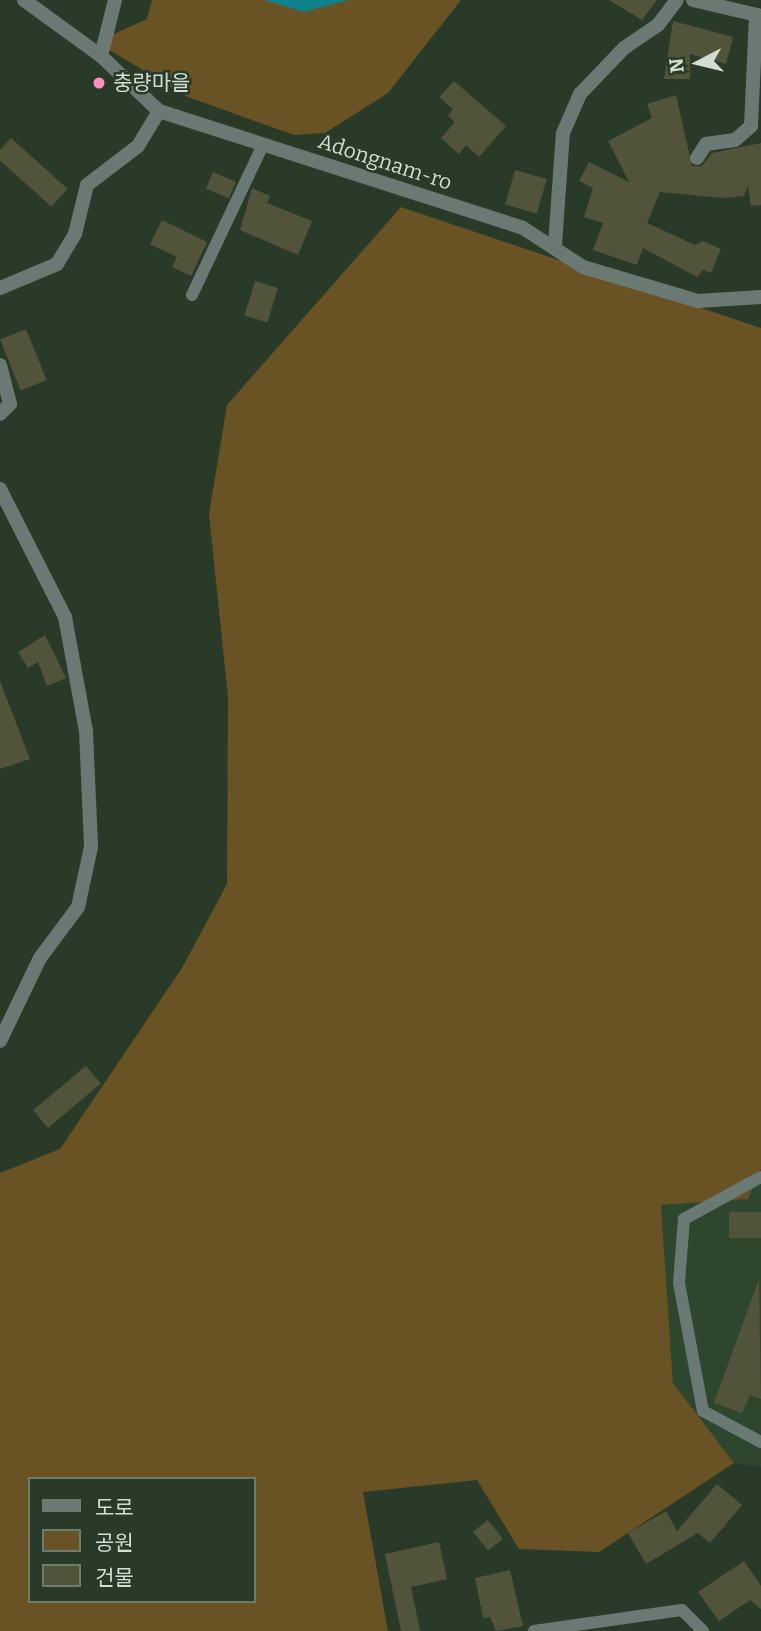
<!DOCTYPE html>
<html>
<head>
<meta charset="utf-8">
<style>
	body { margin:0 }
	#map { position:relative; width:761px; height:1631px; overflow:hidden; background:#293b28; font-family:Bitter,"Noto Sans KR",serif }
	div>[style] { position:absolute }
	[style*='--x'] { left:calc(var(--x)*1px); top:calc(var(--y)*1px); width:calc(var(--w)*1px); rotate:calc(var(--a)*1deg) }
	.built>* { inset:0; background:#2f462e }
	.green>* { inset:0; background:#695223 }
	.water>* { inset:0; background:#0d828a }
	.building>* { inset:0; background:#51543a; transform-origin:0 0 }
	.lane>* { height:12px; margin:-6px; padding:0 6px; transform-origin:6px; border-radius:6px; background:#6b7974 }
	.street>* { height:14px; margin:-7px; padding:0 7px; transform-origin:7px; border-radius:7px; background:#6b7974 }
	.dots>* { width:19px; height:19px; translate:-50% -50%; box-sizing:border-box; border:4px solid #293b28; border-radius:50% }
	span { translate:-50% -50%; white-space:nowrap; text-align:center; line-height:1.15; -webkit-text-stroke:5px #293b28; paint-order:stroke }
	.poi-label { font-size:21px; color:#d3ded2 }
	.left { translate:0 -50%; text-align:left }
	.street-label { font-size:21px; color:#d3ded2 }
	.legend { position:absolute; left:28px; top:1477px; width:228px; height:126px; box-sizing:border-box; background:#293b28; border:2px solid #6d7c6c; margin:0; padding:9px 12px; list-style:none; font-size:21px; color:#d3ded2 }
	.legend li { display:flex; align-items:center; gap:14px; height:35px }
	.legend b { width:35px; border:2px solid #6d7c6c }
	.north { position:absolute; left:663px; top:28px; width:70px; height:70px; -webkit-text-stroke:5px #293b28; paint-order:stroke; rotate:263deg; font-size:19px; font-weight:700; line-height:28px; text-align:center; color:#d3ded2 }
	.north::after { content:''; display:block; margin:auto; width:24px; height:32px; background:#d3ded2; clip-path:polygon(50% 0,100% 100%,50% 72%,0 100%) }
</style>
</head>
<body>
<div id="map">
	<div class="built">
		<i style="clip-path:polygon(761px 1169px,761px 1467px,734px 1463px,673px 1383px,661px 1204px,747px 1199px)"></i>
	</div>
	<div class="green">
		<i style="clip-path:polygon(152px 0,461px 0,388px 93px,325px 133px,294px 135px,188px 97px,96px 42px,147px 19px)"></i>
		<i style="clip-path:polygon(evenodd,401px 207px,761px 328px,761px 1169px,748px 1199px,661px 1205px,673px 1383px,734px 1463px,599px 1552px,519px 1549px,477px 1480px,363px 1492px,388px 1631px,0 1631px,0 1173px,60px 1149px,182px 968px,227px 884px,228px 697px,209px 514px,227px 405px,401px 207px,30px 1479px,254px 1479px,254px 1601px,30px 1601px,30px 1479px)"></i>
	</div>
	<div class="water">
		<i style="clip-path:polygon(264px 0,349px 0,304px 12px)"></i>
	</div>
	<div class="building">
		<i style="clip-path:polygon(609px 0,657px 0,642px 20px)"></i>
		<i style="clip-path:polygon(673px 21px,733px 37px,726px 64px,690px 54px,690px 79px,664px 79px)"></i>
		<i style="clip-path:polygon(454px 81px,506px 126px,479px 157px,466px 145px,459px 154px,441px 138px,455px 122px,448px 116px,453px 109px,439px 97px)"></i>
		<i style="clip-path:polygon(676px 95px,692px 166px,702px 166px,712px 153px,761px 143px,761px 205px,751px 206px,748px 186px,744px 196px,724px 198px,660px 192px,647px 223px,695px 245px,703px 241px,721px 249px,711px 273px,703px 270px,697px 277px,643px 248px,637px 265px,593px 250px,603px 223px,584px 217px,593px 188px,579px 181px,589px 162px,629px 182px,608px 141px,652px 118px,647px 104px)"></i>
		<i style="left:11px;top:138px;width:76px;height:24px;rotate:42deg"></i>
		<i style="left:515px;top:170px;width:33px;height:36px;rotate:16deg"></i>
		<i style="left:213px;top:172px;width:25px;height:18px;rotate:23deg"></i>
		<i style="clip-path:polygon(252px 188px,270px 196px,267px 203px,312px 221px,298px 255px,240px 230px)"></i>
		<i style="clip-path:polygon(162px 220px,207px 242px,191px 276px,172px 267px,177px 257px,150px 244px)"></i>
		<i style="left:255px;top:281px;width:24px;height:36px;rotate:17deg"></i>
		<i style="left:26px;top:329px;width:55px;height:28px;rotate:68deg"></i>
		<i style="clip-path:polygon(45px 635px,66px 678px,47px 686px,38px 662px,28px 668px,18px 652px)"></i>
		<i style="clip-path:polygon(0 681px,30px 759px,0 769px)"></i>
		<i style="left:86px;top:1066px;width:23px;height:69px;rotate:50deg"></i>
		<i style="left:761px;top:1212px;width:26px;height:32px;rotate:90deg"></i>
		<i style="clip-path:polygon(759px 1279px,761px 1399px,750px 1395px,742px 1413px,714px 1403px)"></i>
		<i style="clip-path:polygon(717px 1484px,742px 1505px,710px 1543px,698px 1533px,646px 1564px,628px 1533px,666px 1511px,677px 1531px)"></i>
		<i style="left:488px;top:1520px;width:24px;height:19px;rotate:52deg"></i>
		<i style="clip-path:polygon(439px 1542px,447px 1579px,411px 1587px,420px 1631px,401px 1631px,385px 1554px)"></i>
		<i style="clip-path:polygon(744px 1561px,761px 1586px,761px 1609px,750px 1600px,719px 1621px,698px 1592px)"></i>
		<i style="clip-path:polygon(510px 1570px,523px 1626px,496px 1631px,490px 1617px,483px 1618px,475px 1578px)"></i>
	</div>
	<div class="lane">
		<i style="--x:192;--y:295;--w:166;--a:-64.7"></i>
		<i style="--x:761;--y:1177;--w:88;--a:151.4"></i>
		<i style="--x:684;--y:1219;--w:64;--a:94.5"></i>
		<i style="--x:679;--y:1283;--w:130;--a:79.4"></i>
		<i style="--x:703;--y:1411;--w:66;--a:28.1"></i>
		<i style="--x:534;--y:1631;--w:149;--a:-8.1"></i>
		<i style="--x:682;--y:1610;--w:30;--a:45"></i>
	</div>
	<div class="street">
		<i style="--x:24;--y:0;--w:95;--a:36"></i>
		<i style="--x:101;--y:56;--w:80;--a:43.5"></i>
		<i style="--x:159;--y:111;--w:382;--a:17.8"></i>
		<i style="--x:523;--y:228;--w:72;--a:33"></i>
		<i style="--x:583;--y:267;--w:120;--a:16.5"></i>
		<i style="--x:698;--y:301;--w:63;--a:-3.6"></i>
		<i style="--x:693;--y:0;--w:70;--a:13.2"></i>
		<i style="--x:101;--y:56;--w:58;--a:-76"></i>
		<i style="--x:697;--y:158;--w:17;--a:-57"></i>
		<i style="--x:706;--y:144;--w:29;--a:-8"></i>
		<i style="--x:735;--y:140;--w:21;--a:-41"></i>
		<i style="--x:751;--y:126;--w:111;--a:-87.4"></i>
		<i style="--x:555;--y:244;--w:111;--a:-85.9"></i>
		<i style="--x:563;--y:133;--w:43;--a:-66.4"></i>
		<i style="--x:580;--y:94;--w:64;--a:-46.3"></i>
		<i style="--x:624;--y:48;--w:41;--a:-34.1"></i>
		<i style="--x:658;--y:25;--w:31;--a:-53"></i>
		<i style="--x:0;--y:288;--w:62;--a:-22.8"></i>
		<i style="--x:57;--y:264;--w:35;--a:-59"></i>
		<i style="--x:75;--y:234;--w:50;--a:-76.2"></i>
		<i style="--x:87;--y:185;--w:64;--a:-37.4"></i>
		<i style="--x:138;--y:146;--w:41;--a:-59"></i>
		<i style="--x:0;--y:365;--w:40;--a:75.6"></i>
		<i style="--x:10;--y:404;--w:14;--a:135"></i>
		<i style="--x:0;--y:489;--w:144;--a:63.1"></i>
		<i style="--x:65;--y:617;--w:116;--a:79.6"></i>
		<i style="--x:86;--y:731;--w:116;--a:87.5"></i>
		<i style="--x:91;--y:847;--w:61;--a:102.2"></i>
		<i style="--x:78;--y:907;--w:64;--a:126.7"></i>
		<i style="--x:40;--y:958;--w:92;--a:115.7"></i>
	</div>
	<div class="dots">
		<i style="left:99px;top:83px;background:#fd8ec0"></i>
	</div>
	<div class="poi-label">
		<span class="left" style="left:113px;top:83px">충량마을</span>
	</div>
	<div class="street-label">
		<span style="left:385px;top:162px;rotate:18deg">Adongnam-ro</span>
	</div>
	<ul class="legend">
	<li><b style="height:9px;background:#6b7974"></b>도로</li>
	<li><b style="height:19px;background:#695223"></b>공원</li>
	<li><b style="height:19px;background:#51543a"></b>건물</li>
	</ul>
	<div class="north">N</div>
</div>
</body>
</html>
